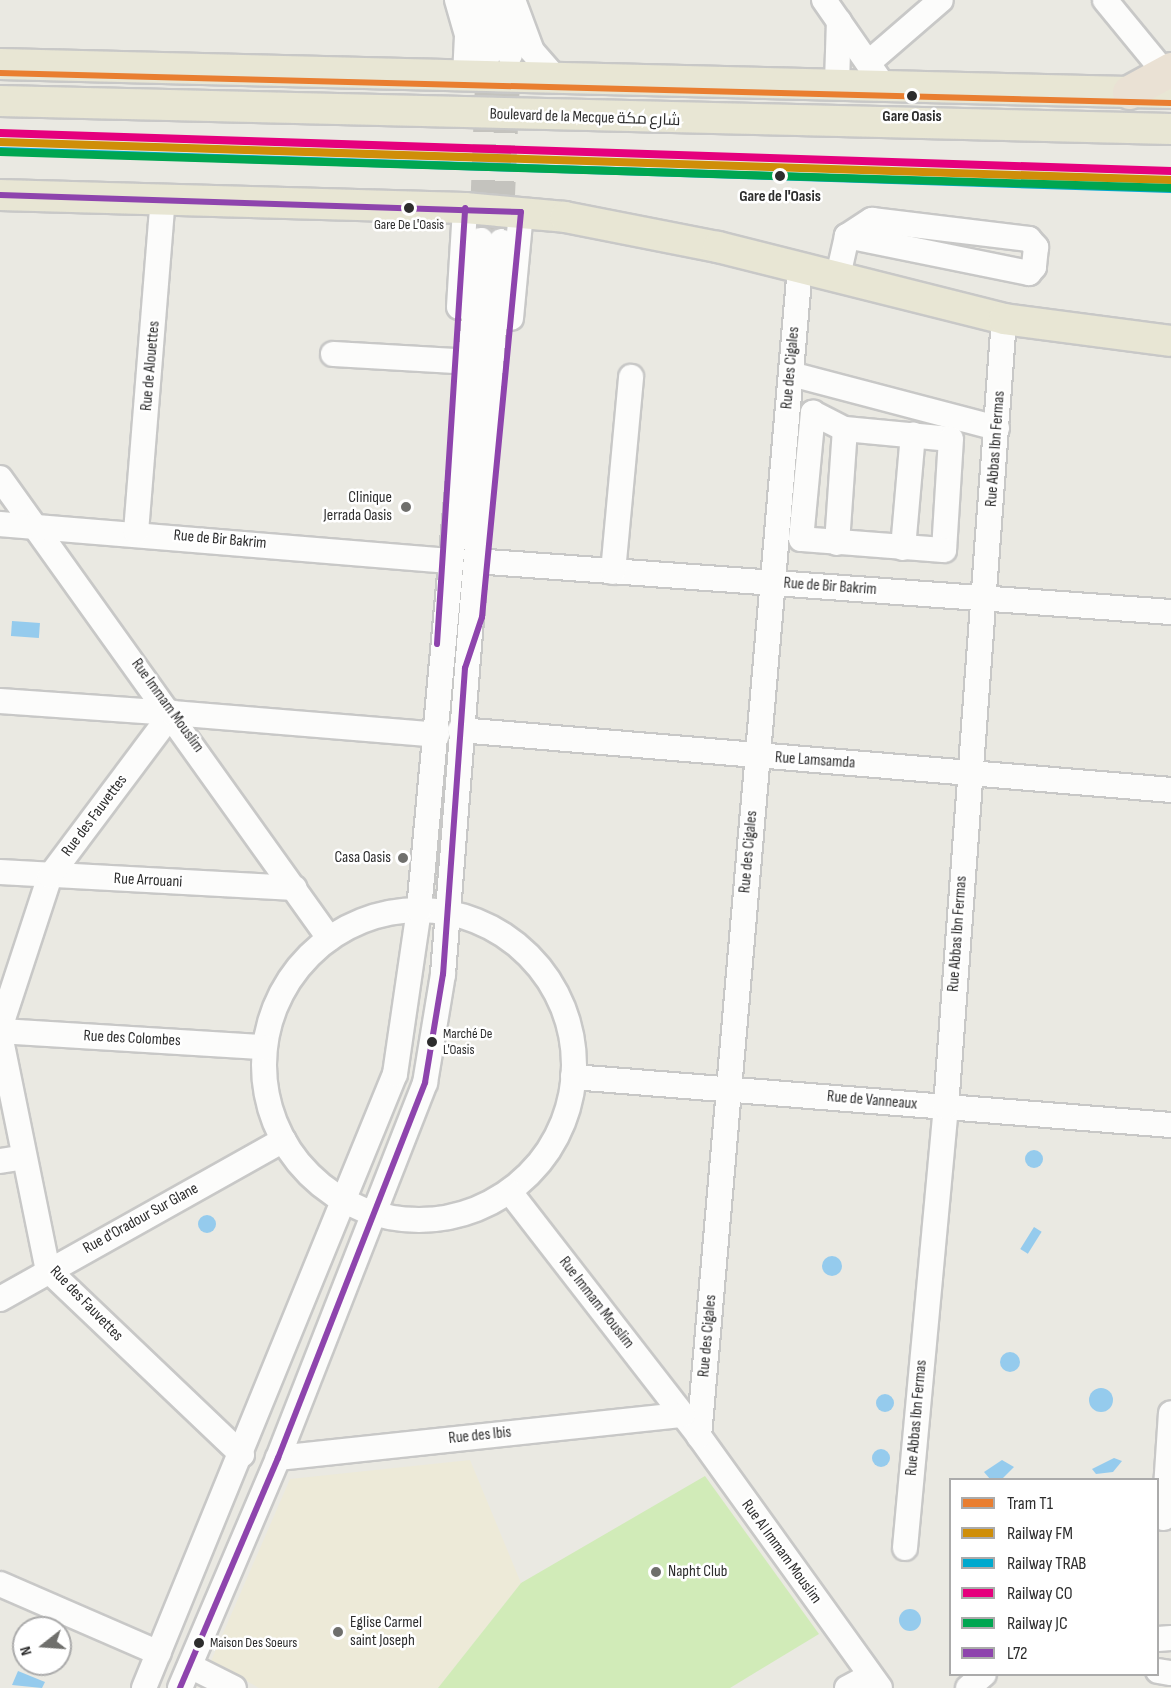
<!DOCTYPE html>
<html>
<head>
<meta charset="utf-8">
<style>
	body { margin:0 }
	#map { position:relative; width:1171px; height:1688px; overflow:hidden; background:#eae9e2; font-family:"Sofia Sans Condensed",Cairo,sans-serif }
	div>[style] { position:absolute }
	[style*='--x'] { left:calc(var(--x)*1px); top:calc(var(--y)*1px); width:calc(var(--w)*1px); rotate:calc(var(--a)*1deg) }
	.education>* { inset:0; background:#edead8 }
	.pitch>* { inset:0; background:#d1ebb8 }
	.water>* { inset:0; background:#95cbed; transform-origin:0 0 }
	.round { border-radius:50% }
	.minor-tunnel>* { height:24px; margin-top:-12px; transform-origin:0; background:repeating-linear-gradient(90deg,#c4c3be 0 24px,transparent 0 36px) }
	.roads { filter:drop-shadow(2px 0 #c8c8c7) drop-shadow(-2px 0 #c8c8c7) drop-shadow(0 2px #c8c8c7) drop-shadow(0 -2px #c8c8c7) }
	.minor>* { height:24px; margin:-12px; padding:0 12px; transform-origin:12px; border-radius:12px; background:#fcfcfb }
	.minor>.ring { margin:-12px; padding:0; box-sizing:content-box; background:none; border:24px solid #fcfcfb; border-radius:50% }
	.major>* { height:30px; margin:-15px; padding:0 15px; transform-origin:15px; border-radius:15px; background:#e8e6d4 }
	.highway>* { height:33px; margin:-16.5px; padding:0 16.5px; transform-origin:16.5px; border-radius:16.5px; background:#eae1d4 }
	.bus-1>* { height:6px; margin:-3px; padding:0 3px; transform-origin:3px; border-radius:3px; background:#8e44ad }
	.rail-1>* { height:8px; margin:-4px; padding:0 4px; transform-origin:4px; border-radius:4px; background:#cf8e09 }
	.rail-2>* { height:8px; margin:-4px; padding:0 4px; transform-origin:4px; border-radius:4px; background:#00a9ce }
	.rail-3>* { height:8px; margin:-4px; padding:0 4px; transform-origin:4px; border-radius:4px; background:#e5007d }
	.rail-4>* { height:8px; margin:-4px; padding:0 4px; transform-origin:4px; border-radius:4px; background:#00a651 }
	.tram-1>* { height:6px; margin:-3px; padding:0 3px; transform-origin:3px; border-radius:3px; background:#e97e30 }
	.dots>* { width:16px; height:16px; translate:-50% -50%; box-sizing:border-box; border:3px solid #fff; border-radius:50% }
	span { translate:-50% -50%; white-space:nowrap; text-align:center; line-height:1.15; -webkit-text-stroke:5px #fff; paint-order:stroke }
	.bus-label { font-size:14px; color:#2d2d2d }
	.left { translate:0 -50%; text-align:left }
	.stop-label { font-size:16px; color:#2d2d2d; font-weight:700 }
	.street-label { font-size:16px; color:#2d2d2d }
	.poi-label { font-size:16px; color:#2d2d2d }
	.right { translate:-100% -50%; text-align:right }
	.legend { position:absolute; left:949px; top:1478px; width:210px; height:198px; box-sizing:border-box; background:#fff; border:2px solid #ababab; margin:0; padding:8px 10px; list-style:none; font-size:18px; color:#2d2d2d }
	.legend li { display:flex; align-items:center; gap:12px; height:30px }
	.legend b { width:30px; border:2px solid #ababab }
	.north { position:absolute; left:12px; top:1616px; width:60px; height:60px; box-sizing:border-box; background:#fff; border:2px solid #ababab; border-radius:50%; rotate:253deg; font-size:16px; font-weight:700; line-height:24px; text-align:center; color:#2d2d2d }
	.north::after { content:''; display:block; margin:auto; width:21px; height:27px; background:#6f6f6c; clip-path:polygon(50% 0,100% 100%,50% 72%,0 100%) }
</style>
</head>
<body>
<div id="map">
	<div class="education">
		<i style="clip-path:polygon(470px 1460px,521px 1583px,438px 1688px,259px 1688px,211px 1661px,290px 1479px)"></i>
	</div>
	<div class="pitch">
		<i style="clip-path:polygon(705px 1476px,819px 1634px,730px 1688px,438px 1688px,521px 1583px)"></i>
	</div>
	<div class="water">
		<i style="left:12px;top:621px;width:28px;height:15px;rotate:4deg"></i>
		<i class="round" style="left:1025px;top:1150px;width:18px;height:18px"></i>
		<i class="round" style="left:198px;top:1215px;width:18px;height:18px"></i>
		<i style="left:1034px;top:1227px;width:9px;height:26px;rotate:32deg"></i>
		<i class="round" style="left:822px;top:1256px;width:20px;height:20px"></i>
		<i class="round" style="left:1000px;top:1352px;width:20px;height:20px"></i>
		<i class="round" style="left:1089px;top:1388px;width:24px;height:24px"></i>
		<i class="round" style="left:876px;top:1394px;width:18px;height:18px"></i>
		<i class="round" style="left:872px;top:1449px;width:18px;height:18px"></i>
		<i style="clip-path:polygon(1114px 1458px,1122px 1461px,1113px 1472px,1096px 1474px,1092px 1469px)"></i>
		<i style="clip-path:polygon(1002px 1460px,1014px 1467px,1002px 1479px,990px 1479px,984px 1472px)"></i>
		<i class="round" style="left:899px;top:1609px;width:22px;height:22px"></i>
		<i style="clip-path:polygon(18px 1671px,45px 1682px,42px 1688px,12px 1685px)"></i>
	</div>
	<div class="minor-tunnel">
		<i style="--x:481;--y:240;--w:182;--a:-87.8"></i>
		<i style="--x:501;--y:241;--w:181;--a:-87.5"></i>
	</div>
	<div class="roads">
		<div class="minor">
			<i style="--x:457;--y:0;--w:37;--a:74"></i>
			<i style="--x:467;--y:36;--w:40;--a:92.9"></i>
			<i style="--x:476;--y:0;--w:57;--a:77.9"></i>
			<i style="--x:513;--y:0;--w:54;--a:69.6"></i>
			<i style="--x:532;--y:51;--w:32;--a:49"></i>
			<i style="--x:824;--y:0;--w:103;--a:55.2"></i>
			<i style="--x:1105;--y:0;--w:94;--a:50.6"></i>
			<i style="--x:499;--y:1;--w:55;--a:78.5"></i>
			<i style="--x:868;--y:63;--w:96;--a:-40.8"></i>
			<i style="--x:837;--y:83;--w:62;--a:-88.2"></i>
			<i style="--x:838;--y:276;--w:41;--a:-77.3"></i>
			<i style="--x:847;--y:236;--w:30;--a:-33"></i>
			<i style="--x:872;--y:220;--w:158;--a:6.9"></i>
			<i style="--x:1029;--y:239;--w:11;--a:49"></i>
			<i style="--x:1036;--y:247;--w:20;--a:96"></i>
			<i style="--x:1034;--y:267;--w:8;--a:130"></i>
			<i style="--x:1029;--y:273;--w:186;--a:-168.5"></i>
			<i style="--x:459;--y:307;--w:99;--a:-86.5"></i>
			<i style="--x:511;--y:318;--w:106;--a:-84.6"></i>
			<i style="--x:333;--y:354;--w:123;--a:3.3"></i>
			<i style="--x:791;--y:374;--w:213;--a:14.7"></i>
			<i style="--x:813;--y:413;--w:36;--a:27"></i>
			<i style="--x:845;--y:429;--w:106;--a:5.4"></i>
			<i style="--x:951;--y:439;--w:111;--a:93.6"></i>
			<i style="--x:944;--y:550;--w:143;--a:-175.6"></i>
			<i style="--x:801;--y:539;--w:127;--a:-84.6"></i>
			<i style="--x:0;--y:478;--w:566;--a:54.43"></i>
			<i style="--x:0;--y:524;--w:442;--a:4.7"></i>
			<i style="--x:136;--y:532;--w:333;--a:-85.4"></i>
			<i style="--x:837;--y:543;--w:114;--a:-86"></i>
			<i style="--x:903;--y:548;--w:114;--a:-85"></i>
			<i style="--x:488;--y:562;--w:685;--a:4.19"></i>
			<i style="--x:613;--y:572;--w:196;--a:-84.7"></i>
			<i style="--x:0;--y:701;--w:172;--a:4"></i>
			<i style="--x:460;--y:730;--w:714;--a:4.82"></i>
			<i style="--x:0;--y:872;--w:295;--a:3.1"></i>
			<i class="ring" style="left:264px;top:910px;width:286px;height:286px"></i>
			<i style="--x:0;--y:1028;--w:160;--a:-71.8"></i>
			<i style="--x:50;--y:876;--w:204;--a:-53.2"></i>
			<i style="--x:172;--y:713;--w:266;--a:4.7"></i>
			<i style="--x:0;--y:1031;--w:265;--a:3.5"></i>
			<i style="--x:0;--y:1035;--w:240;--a:78.5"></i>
			<i style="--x:48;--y:1270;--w:268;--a:43.6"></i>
			<i style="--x:573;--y:1077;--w:600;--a:4.59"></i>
			<i style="--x:0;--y:1161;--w:24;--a:-9"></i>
			<i style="--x:510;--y:1192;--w:309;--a:52.2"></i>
			<i style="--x:699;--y:1436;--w:310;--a:54.3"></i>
			<i style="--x:0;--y:1299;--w:325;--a:-29.3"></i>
			<i style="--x:699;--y:1436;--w:1173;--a:-85.06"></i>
			<i style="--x:278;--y:1458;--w:407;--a:-6.1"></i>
			<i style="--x:1164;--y:1518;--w:105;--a:-86.2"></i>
			<i style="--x:905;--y:1548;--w:443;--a:-84.7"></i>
			<i style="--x:946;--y:1107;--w:790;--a:-85.79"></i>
			<i style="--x:0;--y:1584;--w:173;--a:23.5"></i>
			<i style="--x:1158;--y:1639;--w:13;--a:-4"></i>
			<i style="--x:190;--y:1666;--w:49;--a:26.6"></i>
			<i style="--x:1158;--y:1671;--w:13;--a:9"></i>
			<i style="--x:144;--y:1688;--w:663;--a:-67.77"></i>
			<i style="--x:395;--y:1074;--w:166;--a:-81.7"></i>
			<i style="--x:419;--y:910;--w:673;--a:-84.71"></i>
			<i style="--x:180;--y:1688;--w:250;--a:-66.9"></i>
			<i style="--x:278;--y:1458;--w:403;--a:-68.6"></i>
			<i style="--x:425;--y:1083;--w:110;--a:-80.6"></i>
			<i style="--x:443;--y:974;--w:735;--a:-85.48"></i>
			<i style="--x:847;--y:1688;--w:26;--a:-28"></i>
			<i style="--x:968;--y:1688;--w:21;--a:-41"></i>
		</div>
		<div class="major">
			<i style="--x:0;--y:64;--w:1171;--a:1.42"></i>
			<i style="--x:0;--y:101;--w:1171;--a:1.37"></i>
			<i style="--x:0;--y:195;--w:465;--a:1.6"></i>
			<i style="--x:465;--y:208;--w:100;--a:5.1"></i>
			<i style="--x:565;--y:217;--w:156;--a:11.1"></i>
			<i style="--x:718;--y:247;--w:295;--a:14.1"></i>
			<i style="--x:1004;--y:319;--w:168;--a:7.5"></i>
		</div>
		<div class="highway">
			<i style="--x:1129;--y:92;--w:48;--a:-28.7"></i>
		</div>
	</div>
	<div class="bus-1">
		<i style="--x:0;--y:195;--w:521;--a:1.87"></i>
		<i style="--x:521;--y:212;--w:407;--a:95.5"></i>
		<i style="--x:482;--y:617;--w:54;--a:108.4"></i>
		<i style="--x:465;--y:668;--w:307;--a:94.1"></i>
		<i style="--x:443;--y:974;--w:110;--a:99.4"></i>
		<i style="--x:425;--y:1083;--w:403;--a:111.4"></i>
		<i style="--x:278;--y:1458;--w:250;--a:113.1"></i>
		<i style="--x:437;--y:644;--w:437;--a:-86.3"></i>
	</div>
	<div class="rail-1">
		<i style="--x:0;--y:142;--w:1172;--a:1.86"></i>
	</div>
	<div class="rail-2">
		<i style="--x:0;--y:151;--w:1172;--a:1.86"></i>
	</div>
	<div class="rail-3">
		<i style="--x:0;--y:133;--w:1172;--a:1.86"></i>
	</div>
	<div class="rail-4">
		<i style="--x:0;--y:152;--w:1172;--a:1.76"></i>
	</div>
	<div class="tram-1">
		<i style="--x:0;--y:73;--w:1171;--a:1.47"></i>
	</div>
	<div class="dots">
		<i style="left:912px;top:96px;background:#2d2d2d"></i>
		<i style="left:780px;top:176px;background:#2d2d2d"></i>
		<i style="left:409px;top:208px;background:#2d2d2d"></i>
		<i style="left:406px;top:507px;background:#6f6f6c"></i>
		<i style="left:403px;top:858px;background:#6f6f6c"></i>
		<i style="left:432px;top:1042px;background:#2d2d2d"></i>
		<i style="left:656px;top:1572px;background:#6f6f6c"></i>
		<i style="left:338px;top:1632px;background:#6f6f6c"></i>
		<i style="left:199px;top:1643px;background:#2d2d2d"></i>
	</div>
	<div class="bus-label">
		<span style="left:409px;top:225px">Gare De L'Oasis</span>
		<span class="left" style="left:443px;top:1042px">Marché De<br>L'Oasis</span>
		<span class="left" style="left:210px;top:1643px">Maison Des Soeurs</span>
	</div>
	<div class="stop-label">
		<span style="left:912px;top:117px">Gare Oasis</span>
		<span style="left:780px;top:197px">Gare de l'Oasis</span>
	</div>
	<div class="street-label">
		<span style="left:585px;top:118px;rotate:2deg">Boulevard de la Mecque شارع مكة</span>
		<span style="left:151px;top:366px;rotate:-85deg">Rue de Alouettes</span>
		<span style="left:791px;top:368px;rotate:-85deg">Rue des Cigales</span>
		<span style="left:996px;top:449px;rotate:-86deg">Rue Abbas Ibn Fermas</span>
		<span style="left:220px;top:540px;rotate:5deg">Rue de Bir Bakrim</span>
		<span style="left:830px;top:587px;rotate:4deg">Rue de Bir Bakrim</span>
		<span style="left:167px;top:706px;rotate:54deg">Rue Immam Mouslim</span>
		<span style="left:815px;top:761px;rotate:4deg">Rue Lamsamda</span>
		<span style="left:95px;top:816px;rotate:-53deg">Rue des Fauvettes</span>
		<span style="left:749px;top:852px;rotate:-85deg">Rue des Cigales</span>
		<span style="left:148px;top:881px;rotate:3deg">Rue Arrouani</span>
		<span style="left:958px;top:934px;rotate:-86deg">Rue Abbas Ibn Fermas</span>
		<span style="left:132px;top:1039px;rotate:3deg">Rue des Colombes</span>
		<span style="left:872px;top:1101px;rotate:5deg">Rue de Vanneaux</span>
		<span style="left:141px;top:1219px;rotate:-29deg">Rue d'Oradour Sur Glane</span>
		<span style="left:596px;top:1303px;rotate:52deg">Rue Immam Mouslim</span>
		<span style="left:86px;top:1304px;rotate:46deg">Rue des Fauvettes</span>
		<span style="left:708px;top:1336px;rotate:-85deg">Rue des Cigales</span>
		<span style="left:917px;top:1418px;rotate:-85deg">Rue Abbas Ibn Fermas</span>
		<span style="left:480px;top:1436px;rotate:-6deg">Rue des Ibis</span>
		<span style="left:781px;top:1552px;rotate:54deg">Rue Al Immam Mouslim</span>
	</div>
	<div class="poi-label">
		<span class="right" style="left:392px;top:507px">Clinique<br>Jerrada Oasis</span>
		<span class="right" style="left:391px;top:858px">Casa Oasis</span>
		<span class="left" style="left:668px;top:1572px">Napht Club</span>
		<span class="left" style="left:350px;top:1632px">Eglise Carmel<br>saint Joseph</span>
	</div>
	<ul class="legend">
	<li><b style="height:8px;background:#e97e30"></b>Tram T1</li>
	<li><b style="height:8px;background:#cf8e09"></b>Railway FM</li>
	<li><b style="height:8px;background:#00a9ce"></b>Railway TRAB</li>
	<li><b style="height:8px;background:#e5007d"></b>Railway CO</li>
	<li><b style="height:8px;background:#00a651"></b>Railway JC</li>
	<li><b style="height:8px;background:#8e44ad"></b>L72</li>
	</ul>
	<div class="north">N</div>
</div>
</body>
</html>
